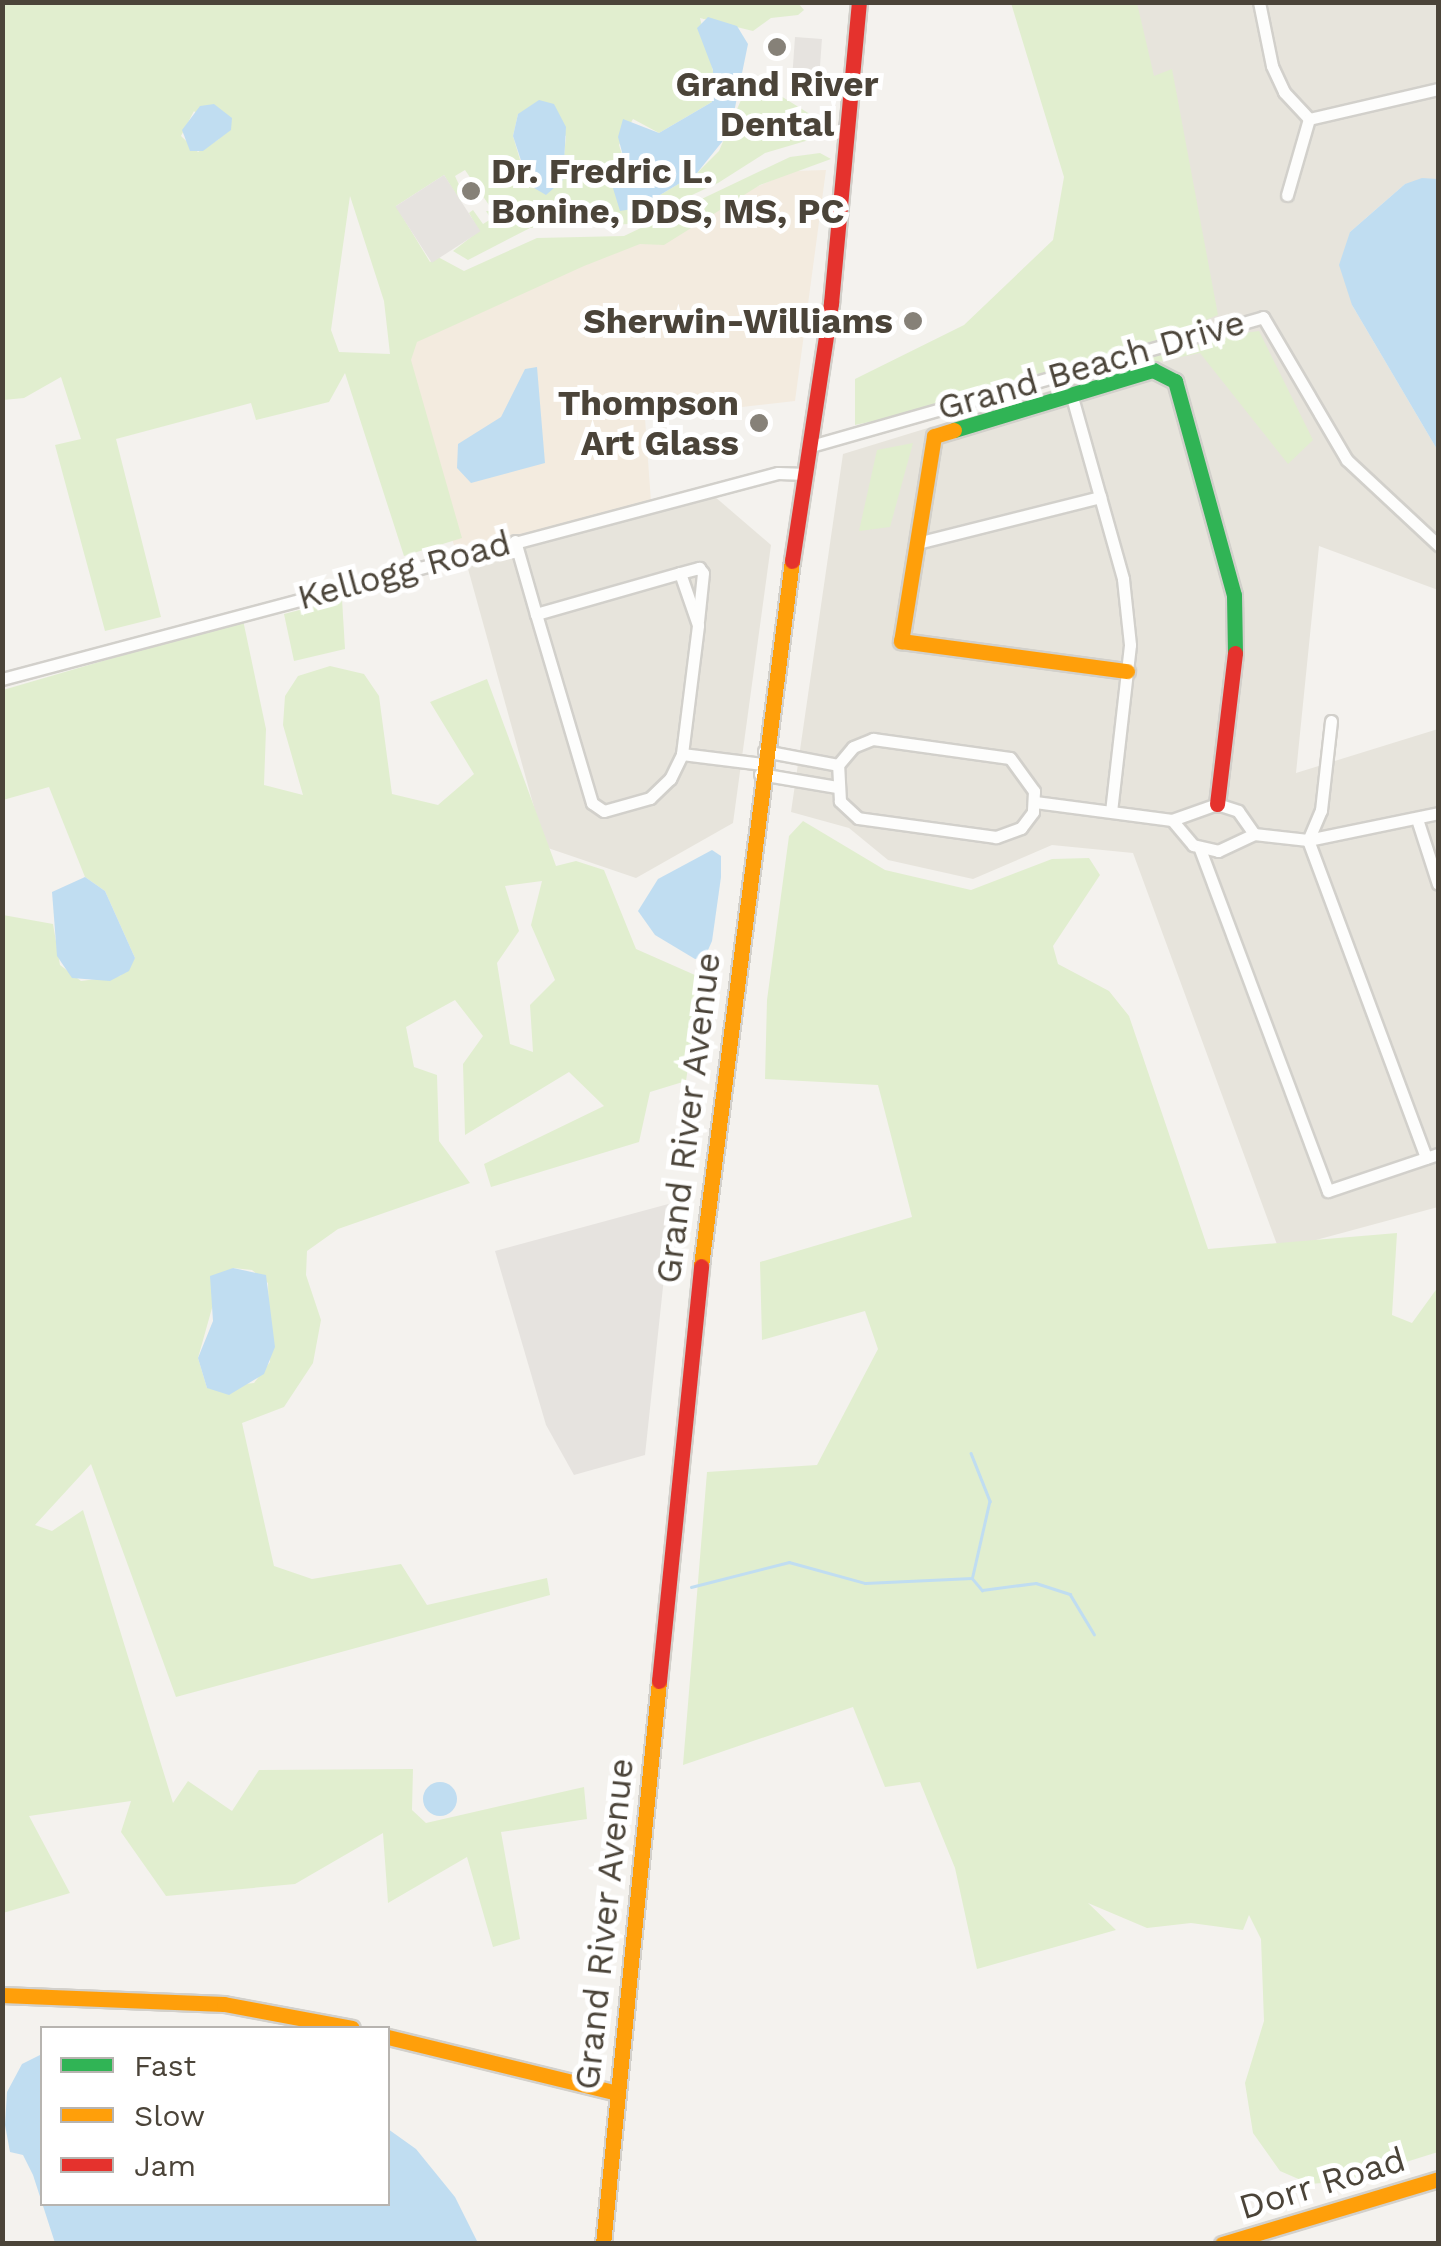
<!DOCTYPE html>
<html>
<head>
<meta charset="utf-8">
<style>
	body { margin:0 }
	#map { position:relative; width:1441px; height:2246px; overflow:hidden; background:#f4f2ee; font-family:"Work Sans",sans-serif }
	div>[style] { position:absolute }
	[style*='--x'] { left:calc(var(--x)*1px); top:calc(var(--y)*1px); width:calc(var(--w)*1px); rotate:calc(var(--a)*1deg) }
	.residential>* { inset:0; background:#e7e4dc }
	.commercial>* { inset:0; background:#f3ebdf }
	.green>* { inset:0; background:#e1eecf }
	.parking>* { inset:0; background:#e6e3df; transform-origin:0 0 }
	.water>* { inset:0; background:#c0ddf1 }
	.round { border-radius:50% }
	.stream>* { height:2.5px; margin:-1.25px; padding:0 1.25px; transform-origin:1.25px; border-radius:1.25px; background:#c0ddf1 }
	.roads { filter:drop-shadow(2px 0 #d2d0cb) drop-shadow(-2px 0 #d2d0cb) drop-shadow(0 2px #d2d0cb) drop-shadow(0 -2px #d2d0cb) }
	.street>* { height:11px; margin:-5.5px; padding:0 5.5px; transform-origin:5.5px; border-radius:5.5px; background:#fdfdfc }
	.fast>* { height:15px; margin:-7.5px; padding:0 7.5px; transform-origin:7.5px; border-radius:7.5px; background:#30b455 }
	.slow>* { height:15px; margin:-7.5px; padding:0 7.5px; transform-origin:7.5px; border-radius:7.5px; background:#ff9f0a }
	.jam>* { height:15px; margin:-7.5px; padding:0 7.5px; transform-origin:7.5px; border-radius:7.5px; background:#e5322d }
	.dots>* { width:28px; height:28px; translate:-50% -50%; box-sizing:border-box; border:5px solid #fff; border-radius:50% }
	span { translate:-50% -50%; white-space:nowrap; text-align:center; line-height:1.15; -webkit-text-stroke:10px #fff; paint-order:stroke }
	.poi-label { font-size:35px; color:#4b4439; font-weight:700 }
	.left { translate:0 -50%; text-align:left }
	.right { translate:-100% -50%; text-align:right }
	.street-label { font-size:35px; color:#4b4439 }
	.frame { position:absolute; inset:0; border:5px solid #4b4439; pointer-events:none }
	.legend { position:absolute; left:40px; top:2026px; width:350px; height:180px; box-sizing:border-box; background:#fff; border:2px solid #b7b4b0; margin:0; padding:12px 18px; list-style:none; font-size:30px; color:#4b4439 }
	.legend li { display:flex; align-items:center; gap:20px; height:50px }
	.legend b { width:50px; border:2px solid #b7b4b0 }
</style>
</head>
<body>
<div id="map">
	<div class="residential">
		<i style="clip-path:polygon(1128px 3px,1438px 3px,1438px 179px,1405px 184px,1350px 232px,1352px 305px,1438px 451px,1438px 590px,1319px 546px,1296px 773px,1438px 729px,1438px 1207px,1279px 1250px,1133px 853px,1052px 845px,973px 879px,888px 860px,849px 828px,791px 812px,843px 454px,1211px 341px)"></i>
		<i style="clip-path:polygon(714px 496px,771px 545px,733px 823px,636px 878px,545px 847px,465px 558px)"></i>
	</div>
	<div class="commercial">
		<i style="clip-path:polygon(826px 170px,795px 401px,645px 418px,651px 502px,456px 552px,393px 340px,794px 171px)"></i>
	</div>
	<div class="green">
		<i style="clip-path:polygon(evenodd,797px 2px,804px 10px,798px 15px,771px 18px,753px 31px,700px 18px,713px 71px,712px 102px,659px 133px,633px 119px,619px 145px,626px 167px,615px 180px,638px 208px,697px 173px,719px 151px,744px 93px,760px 83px,813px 116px,809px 140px,765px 153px,718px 183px,629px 224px,530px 228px,468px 260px,453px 251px,479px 231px,469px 213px,473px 210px,483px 224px,491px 219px,486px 211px,493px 211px,465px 170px,455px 176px,465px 198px,460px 201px,444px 175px,396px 206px,430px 262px,438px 257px,464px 271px,537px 238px,624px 236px,790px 157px,820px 153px,831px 159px,760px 185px,664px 245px,640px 244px,584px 266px,417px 342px,411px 360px,462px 538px,404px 556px,345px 373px,329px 402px,256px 420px,251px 403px,116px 439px,161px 617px,105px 631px,55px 445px,81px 439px,61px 377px,24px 398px,3px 400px,3px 3px,797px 2px,194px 111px,219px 139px,198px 152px,181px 136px,194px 111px,797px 2px,518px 114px,566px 136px,561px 187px,526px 180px,513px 136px,518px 114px,797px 2px,350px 196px,384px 301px,390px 354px,339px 352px,331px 330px,350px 196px)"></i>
		<i style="clip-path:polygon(1011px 3px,1137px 3px,1154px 76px,1172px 69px,1218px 315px,1191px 326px,1191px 340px,1259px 331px,1313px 440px,1288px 464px,1200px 353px,855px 425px,855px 379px,964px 325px,1053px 240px,1064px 177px)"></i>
		<i style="clip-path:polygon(913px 443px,890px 527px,859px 531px,877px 450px)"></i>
		<i style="clip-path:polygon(342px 599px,345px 649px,294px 661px,284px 614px)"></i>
		<i style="clip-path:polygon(evenodd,243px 620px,266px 729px,264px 785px,303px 795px,283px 725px,285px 696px,298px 676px,330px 666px,364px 674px,379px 696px,392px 794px,438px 805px,474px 774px,430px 702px,487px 679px,556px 866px,576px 861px,604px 870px,636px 949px,704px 979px,707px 996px,695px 1018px,686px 1081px,650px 1092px,639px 1142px,491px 1187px,484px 1164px,604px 1106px,569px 1072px,465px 1135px,463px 1064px,483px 1036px,455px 1000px,406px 1027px,414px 1067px,437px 1075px,439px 1141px,470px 1183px,338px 1229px,307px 1251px,306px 1275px,321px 1320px,313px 1363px,284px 1407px,242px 1423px,274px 1566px,312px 1579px,401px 1564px,427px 1605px,547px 1578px,550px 1595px,176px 1697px,91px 1464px,35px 1525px,52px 1531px,83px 1510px,173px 1803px,188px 1781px,232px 1811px,259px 1770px,413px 1769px,412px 1810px,426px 1823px,584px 1787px,587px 1819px,501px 1832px,520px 1939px,493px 1947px,467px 1857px,388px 1903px,383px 1833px,295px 1884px,166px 1896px,121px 1832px,131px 1801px,29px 1816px,70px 1893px,3px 1913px,3px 915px,53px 924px,60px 965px,81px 981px,120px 976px,135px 958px,105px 891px,85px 877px,49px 787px,3px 800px,3px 690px,243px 620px,542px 881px,531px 925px,555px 980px,530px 1005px,533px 1052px,510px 1044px,497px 963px,519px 931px,505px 886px,542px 881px,243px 620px,233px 1268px,252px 1270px,268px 1283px,270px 1362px,254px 1383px,207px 1388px,198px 1358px,212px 1308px,233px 1268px)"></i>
		<i style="clip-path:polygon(803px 821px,885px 870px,971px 890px,1052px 859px,1089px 858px,1100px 875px,1053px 946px,1058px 964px,1109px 991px,1129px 1016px,1208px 1249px,1397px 1233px,1392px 1315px,1412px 1323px,1438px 1287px,1438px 2152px,1345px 2181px,1310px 2184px,1280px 2171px,1253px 2133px,1245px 2083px,1264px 2021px,1261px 1939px,1249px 1915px,1243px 1930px,1191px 1923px,1147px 1928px,1088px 1903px,1116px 1930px,977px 1969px,955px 1868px,920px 1782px,885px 1787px,853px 1707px,683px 1765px,707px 1472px,817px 1465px,878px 1349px,865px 1311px,762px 1340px,760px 1262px,912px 1217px,878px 1085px,765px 1079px,767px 1000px,789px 836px)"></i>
	</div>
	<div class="parking">
		<i style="left:795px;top:37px;width:27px;height:47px;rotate:4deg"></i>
		<i style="left:444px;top:175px;width:67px;height:58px;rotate:57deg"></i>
		<i style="clip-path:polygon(672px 1203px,645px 1455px,574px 1475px,546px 1425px,495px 1251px)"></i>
	</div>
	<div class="water">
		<i style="clip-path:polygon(708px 17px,737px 26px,748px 44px,730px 132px,697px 173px,638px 208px,620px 211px,612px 185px,626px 167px,618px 137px,623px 119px,659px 133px,712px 102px,713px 70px,697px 28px)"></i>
		<i style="clip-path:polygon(539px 100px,554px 104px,566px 127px,563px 180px,546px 195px,529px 185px,513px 136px,518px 114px)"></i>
		<i style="clip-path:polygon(214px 104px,232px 118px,231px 130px,203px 151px,190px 151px,182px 130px,200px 106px)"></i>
		<i style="clip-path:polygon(1422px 178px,1438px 179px,1438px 451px,1352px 305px,1339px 265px,1350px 232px,1405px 184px)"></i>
		<i style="clip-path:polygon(537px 367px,545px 463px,471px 483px,457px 468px,458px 444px,501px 417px,525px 369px)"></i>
		<i style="clip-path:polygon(712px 850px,721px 856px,721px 877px,712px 941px,705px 957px,695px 959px,655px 935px,638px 911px,658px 879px)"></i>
		<i style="clip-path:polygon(85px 877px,105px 891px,135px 958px,129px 971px,110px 981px,72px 978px,57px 956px,52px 892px)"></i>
		<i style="clip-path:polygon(233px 1268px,266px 1275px,275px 1347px,264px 1374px,229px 1395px,207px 1388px,198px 1358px,213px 1321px,210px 1276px)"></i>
		<i class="round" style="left:423px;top:1782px;width:34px;height:34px"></i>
		<i style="clip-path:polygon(42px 2054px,42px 2204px,388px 2204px,388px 2129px,416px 2149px,455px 2197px,478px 2243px,55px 2243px,33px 2175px,23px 2155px,10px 2152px,5px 2125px,7px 2092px,22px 2064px)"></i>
	</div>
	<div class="stream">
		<i style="--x:971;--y:1453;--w:52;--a:68.4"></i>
		<i style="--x:990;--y:1501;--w:77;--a:102.8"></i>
		<i style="--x:691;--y:1587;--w:101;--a:-14.3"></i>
		<i style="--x:789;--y:1562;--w:79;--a:15.4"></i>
		<i style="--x:865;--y:1583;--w:107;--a:-2.7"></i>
		<i style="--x:972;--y:1578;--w:16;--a:50"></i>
		<i style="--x:982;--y:1590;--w:54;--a:-7.4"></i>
		<i style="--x:1036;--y:1583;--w:36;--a:18"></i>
		<i style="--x:1070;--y:1594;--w:47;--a:59"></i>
	</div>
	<div class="roads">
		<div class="street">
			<i style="--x:1259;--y:2;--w:65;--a:78.5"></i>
			<i style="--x:1272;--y:66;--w:29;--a:65"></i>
			<i style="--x:1284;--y:92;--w:37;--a:47"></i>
			<i style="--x:1309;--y:119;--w:132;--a:-13.1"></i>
			<i style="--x:1287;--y:195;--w:79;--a:-73.9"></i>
			<i style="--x:1072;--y:397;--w:189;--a:74.3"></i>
			<i style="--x:1123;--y:579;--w:66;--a:83.9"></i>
			<i style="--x:1130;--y:645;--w:167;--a:96.5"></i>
			<i style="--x:811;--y:446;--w:470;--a:-15.9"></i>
			<i style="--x:1263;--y:317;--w:166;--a:59.6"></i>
			<i style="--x:1347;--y:460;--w:125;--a:43"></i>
			<i style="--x:515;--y:541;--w:76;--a:74"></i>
			<i style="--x:536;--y:614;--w:197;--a:73.5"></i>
			<i style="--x:592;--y:803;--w:14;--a:34"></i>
			<i style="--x:604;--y:811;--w:48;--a:-15.8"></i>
			<i style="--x:650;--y:798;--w:28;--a:-44"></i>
			<i style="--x:670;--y:779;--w:28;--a:-64"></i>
			<i style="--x:682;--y:754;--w:130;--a:-82.9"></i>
			<i style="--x:698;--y:625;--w:55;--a:-109.1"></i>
			<i style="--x:680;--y:573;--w:150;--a:164.1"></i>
			<i style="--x:917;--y:543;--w:189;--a:-14.1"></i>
			<i style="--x:680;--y:573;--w:20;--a:-15"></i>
			<i style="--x:699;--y:568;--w:6;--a:51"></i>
			<i style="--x:703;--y:573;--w:48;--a:95.9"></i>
			<i style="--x:2;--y:679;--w:803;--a:-14.87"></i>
			<i style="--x:778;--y:473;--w:29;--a:2"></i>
			<i style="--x:1331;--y:721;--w:90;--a:96.4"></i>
			<i style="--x:1321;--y:810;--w:33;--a:113"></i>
			<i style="--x:1308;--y:840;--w:339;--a:69.6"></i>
			<i style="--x:873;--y:739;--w:138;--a:7.9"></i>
			<i style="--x:1010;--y:758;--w:41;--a:54"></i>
			<i style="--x:1034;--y:791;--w:21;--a:93"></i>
			<i style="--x:1033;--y:812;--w:20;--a:127"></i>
			<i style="--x:1021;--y:828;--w:27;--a:160"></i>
			<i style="--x:996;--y:837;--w:139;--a:-172.2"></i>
			<i style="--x:858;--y:818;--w:25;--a:-137"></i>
			<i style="--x:840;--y:801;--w:36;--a:-93"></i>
			<i style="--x:838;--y:765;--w:23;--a:-50"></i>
			<i style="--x:853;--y:747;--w:22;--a:-22"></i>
			<i style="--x:764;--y:751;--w:75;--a:10.7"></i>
			<i style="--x:682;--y:754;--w:81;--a:7.1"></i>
			<i style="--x:760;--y:774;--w:78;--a:9.6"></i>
			<i style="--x:1035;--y:802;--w:138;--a:7.5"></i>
			<i style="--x:1417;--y:819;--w:68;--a:72.1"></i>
			<i style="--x:1172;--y:820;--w:33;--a:50"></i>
			<i style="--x:1193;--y:845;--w:26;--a:13"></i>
			<i style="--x:1218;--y:851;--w:40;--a:-25"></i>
			<i style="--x:1254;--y:834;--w:54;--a:6.3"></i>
			<i style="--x:1308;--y:840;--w:133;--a:-11.7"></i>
			<i style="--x:1172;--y:820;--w:48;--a:-19.6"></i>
			<i style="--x:1217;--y:804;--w:22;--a:18"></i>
			<i style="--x:1238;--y:811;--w:28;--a:55"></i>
			<i style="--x:1200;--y:849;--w:365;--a:69.5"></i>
			<i style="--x:1328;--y:1191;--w:116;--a:-18.6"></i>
		</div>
		<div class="fast">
			<i style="--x:954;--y:430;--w:208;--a:-16.8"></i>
			<i style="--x:1153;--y:370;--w:25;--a:27"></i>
			<i style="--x:1175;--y:381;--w:222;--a:74.6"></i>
			<i style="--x:1234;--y:595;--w:58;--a:89"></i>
		</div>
		<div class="slow">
			<i style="--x:954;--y:430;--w:21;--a:163"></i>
			<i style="--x:934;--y:436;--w:208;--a:99.1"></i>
			<i style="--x:901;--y:641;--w:228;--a:7.6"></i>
			<i style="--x:701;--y:1266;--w:711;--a:-82.65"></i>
			<i style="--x:2;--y:1995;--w:222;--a:2.3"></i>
			<i style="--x:224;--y:2004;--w:130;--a:10.6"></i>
			<i style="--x:388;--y:2037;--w:236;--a:13.7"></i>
			<i style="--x:603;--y:2244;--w:566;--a:-84.32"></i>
			<i style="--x:1222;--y:2244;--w:226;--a:-16.7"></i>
		</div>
		<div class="jam">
			<i style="--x:792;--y:561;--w:261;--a:-81.4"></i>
			<i style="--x:831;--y:303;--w:302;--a:-84.7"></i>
			<i style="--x:1217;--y:804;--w:152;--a:-83.2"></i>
			<i style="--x:659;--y:1681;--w:417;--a:-84.2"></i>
		</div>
	</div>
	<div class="dots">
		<i style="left:777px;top:47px;background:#868178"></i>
		<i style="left:471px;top:191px;background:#868178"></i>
		<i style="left:913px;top:321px;background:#868178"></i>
		<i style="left:759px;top:423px;background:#868178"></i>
	</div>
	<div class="poi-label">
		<span style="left:777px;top:104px">Grand River<br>Dental</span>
		<span class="left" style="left:491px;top:191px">Dr. Fredric L.<br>Bonine, DDS, MS, PC</span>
		<span class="right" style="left:893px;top:321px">Sherwin-Williams</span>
		<span class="right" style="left:739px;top:423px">Thompson<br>Art Glass</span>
	</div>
	<div class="street-label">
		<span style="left:1091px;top:365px;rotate:-16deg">Grand Beach Drive</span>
		<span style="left:404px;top:570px;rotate:-15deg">Kellogg Road</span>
		<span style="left:688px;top:1118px;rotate:-83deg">Grand River Avenue</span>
		<span style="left:604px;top:1924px;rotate:-84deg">Grand River Avenue</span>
		<span style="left:1322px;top:2183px;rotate:-17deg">Dorr Road</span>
	</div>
	<div class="frame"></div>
	<ul class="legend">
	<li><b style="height:12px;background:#30b455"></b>Fast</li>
	<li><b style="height:12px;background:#ff9f0a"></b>Slow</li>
	<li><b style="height:12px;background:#e5322d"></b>Jam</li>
	</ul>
</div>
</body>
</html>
